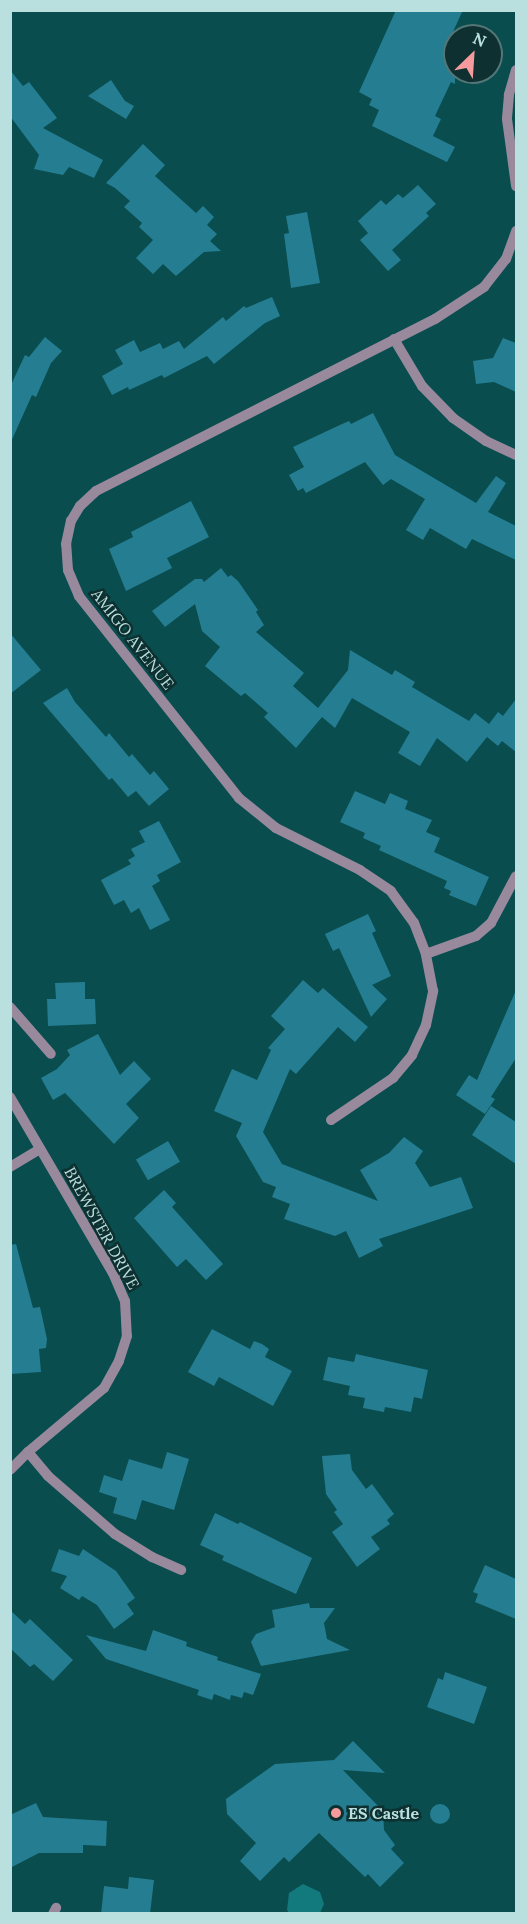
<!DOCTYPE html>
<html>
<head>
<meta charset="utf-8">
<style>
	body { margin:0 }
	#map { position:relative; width:527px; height:1924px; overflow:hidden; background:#094d4f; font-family:Lora,serif }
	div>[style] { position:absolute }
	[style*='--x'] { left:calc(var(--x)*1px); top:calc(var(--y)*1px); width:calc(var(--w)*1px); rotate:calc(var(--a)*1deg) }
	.water>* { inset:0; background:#127a7c }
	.building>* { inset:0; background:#257d91; transform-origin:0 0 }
	.round { border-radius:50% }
	.minor>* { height:10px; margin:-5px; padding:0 5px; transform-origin:5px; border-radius:5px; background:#98899d }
	.dots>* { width:16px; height:16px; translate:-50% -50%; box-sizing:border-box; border:3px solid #0e3030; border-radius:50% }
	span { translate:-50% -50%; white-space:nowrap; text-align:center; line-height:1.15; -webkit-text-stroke:5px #0e3030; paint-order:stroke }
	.street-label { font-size:16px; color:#badfdf }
	.poi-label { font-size:16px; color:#badfdf; font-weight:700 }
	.left { translate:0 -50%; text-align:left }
	.frame { position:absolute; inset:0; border:12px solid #badfdf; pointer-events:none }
	.north { position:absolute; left:443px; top:24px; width:60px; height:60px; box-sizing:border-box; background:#0e3030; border:2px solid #537676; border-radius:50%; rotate:25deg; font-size:16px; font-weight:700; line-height:24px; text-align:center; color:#badfdf }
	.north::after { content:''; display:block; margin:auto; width:21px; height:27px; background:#f59b9e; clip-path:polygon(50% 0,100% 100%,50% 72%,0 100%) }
</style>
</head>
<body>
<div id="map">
	<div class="water">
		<i style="clip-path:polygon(303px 1884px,320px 1892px,324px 1904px,320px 1913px,289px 1913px,287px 1910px,289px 1893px)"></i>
	</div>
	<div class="building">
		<i style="clip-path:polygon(396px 10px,463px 10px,446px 47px,455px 51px,455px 84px,451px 82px,435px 116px,441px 119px,433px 136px,455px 147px,447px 162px,372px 126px,379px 110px,369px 105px,372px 99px,359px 92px)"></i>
		<i style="clip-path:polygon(10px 70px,23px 86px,29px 82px,57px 118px,43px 128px,103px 160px,94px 178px,69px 167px,63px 175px,34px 169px,39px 155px,10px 116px)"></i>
		<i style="clip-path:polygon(111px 80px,125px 101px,134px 106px,126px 119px,88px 96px)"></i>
		<i style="clip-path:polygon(143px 144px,165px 165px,155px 176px,196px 213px,203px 206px,214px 217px,207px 225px,217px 234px,210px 241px,221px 251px,204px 252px,176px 276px,163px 264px,153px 274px,136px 258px,153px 240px,139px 227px,142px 223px,124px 207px,130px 201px,115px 188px,106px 183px)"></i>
		<i style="clip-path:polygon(418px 185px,436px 204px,426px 213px,429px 216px,392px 250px,401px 260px,388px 271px,360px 240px,368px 233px,358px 221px,381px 200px,386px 205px,398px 194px,403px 198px)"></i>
		<i style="clip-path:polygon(307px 212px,320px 283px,291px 288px,284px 234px,289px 233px,286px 216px)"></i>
		<i style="clip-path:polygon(272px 297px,280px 316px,265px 323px,214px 364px,207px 356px,164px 378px,162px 375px,129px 390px,128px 387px,112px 395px,102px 376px,123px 364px,115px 350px,134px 340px,140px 352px,160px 343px,163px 349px,179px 341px,184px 349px,223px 317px,226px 321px,244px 306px,246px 308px)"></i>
		<i style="clip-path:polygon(45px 337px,62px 351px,51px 363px,36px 397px,32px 395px,10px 444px,10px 387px,25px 355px,29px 357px)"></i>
		<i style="clip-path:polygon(503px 338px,516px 343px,516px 392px,494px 382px,476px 384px,473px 361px,493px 358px)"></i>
		<i style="clip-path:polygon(373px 413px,395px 455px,476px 503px,496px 476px,506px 483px,488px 512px,516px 526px,516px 560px,472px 539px,466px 549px,430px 528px,423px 540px,406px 530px,425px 499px,391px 479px,383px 485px,365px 462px,306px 493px,303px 488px,298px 491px,289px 475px,304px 467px,293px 447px,342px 424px,349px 421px,351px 424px)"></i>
		<i style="clip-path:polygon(191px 501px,209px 537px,167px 558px,172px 568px,126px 591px,109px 549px,133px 537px,131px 532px)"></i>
		<i style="clip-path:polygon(221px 568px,228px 577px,231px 575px,238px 581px,258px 610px,256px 612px,264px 625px,256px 632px,304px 673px,293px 686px,318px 708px,348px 670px,350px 650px,392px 675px,395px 670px,415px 682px,412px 687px,469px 721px,475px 713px,489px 724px,498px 712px,503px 716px,516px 699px,516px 752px,502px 741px,498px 746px,487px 737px,467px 762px,437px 738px,420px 766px,398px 753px,410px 732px,352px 698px,335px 728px,322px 717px,296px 748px,264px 717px,268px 713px,245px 693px,241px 696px,205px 666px,220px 647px,202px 631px,195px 604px,165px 627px,152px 611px,195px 579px,202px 579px,204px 582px)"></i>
		<i style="clip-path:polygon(10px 633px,41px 670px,10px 694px)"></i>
		<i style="clip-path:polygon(67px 688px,75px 702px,106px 737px,109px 733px,129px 757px,132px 754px,150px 775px,154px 771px,169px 789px,149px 806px,136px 791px,128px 797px,112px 778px,109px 780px,43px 703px)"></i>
		<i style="clip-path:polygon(355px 791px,385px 804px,390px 793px,408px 801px,405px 809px,432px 820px,426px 832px,440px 838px,434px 852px,489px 877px,476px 906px,449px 895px,451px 891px,444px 888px,447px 881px,379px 850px,381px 846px,363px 838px,365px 833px,340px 822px)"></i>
		<i style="clip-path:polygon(159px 821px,181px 862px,157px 875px,160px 881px,152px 886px,170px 920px,150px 930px,139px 908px,131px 913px,124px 900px,114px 905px,101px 880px,131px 864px,128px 860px,135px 856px,131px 849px,145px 842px,139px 831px)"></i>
		<i style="clip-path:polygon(368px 914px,376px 931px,372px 933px,391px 976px,372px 985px,387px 999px,371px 1017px,339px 948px,333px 951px,325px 934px)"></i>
		<i style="clip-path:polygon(303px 980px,318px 993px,323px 988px,368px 1027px,355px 1042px,338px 1027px,296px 1074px,290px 1069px,263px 1132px,282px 1164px,378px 1201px,360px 1170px,389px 1153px,404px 1137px,423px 1151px,415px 1163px,430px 1187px,461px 1177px,473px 1208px,379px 1239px,383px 1246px,359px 1258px,346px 1231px,335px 1236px,284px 1219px,290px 1204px,272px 1197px,276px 1187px,263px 1182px,236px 1136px,242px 1123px,214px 1111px,232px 1069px,257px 1080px,271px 1050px,268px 1048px,285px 1029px,271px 1016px)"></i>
		<i style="clip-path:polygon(85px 982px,85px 999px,95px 999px,96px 1024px,48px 1026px,47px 999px,56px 999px,55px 983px)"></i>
		<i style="clip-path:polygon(516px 990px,516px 1058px,491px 1097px,495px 1099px,485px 1114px,456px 1095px,469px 1075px,477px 1080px)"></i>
		<i style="clip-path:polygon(98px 1034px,120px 1075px,134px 1061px,151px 1079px,126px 1104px,139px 1118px,114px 1144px,65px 1093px,53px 1100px,41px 1078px,57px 1069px,70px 1055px,67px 1050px)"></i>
		<i style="clip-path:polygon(491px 1106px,516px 1122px,516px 1164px,472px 1135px)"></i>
		<i style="left:168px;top:1141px;width:24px;height:37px;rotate:60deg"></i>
		<i style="clip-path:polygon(164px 1190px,176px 1203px,172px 1207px,223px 1264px,206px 1280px,186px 1259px,177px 1267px,134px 1218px)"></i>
		<i style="clip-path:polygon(16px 1244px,33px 1308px,40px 1307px,47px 1339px,46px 1348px,39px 1349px,41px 1372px,10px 1374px,10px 1245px)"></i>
		<i style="clip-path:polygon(212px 1329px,250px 1349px,254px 1341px,262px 1344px,269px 1349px,265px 1357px,292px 1371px,273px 1406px,219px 1377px,214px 1386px,188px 1372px)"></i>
		<i style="clip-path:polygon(356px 1354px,428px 1370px,422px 1399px,414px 1397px,411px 1412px,385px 1407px,384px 1412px,363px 1408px,365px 1398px,348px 1395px,350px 1386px,323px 1380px,328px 1357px,354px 1362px)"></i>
		<i style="clip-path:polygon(167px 1452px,189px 1459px,174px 1510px,142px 1500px,136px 1520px,113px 1513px,117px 1498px,99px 1492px,104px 1475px,122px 1481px,129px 1459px,162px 1469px)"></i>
		<i style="clip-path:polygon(350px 1454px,352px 1470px,366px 1489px,372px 1484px,394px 1514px,387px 1520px,390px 1524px,371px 1537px,380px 1549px,357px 1567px,332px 1532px,343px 1524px,334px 1512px,337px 1510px,326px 1494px,322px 1456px)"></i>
		<i style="clip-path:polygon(215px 1513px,238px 1524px,240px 1522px,312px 1558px,296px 1594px,222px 1560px,224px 1556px,200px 1545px)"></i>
		<i style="clip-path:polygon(59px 1549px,79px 1556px,83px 1549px,116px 1571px,135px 1598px,127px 1604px,134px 1614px,114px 1629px,97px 1605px,82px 1596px,79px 1600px,60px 1588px,67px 1576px,51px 1571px)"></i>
		<i style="clip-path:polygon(485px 1565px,516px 1579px,516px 1619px,475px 1602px,478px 1594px,473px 1592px)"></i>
		<i style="clip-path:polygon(309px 1603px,310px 1608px,335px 1608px,324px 1623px,327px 1639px,350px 1650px,261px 1666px,251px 1642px,256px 1634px,275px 1627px,272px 1610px)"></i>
		<i style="clip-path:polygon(10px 1610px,25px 1624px,30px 1619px,73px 1660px,53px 1681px,34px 1664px,30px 1667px,10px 1648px)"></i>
		<i style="clip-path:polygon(153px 1630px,187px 1642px,186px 1646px,218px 1657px,217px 1660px,261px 1674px,253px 1695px,244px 1692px,242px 1698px,231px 1695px,230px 1700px,214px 1694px,212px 1700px,197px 1695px,199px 1690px,106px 1659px,86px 1635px,146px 1651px)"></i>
		<i style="clip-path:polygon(445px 1672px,487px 1687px,474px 1724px,427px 1707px,438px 1678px,443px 1680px)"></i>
		<i style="clip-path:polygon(353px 1741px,385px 1773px,343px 1770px,383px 1811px,384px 1830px,395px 1845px,391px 1849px,404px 1863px,380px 1887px,368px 1874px,365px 1877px,319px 1833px,289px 1862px,284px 1857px,260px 1881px,240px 1861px,256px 1843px,227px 1814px,226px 1799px,275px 1764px,334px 1760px)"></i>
		<i style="clip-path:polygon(36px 1803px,43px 1817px,107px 1821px,106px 1846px,83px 1845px,83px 1853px,39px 1853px,10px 1868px,10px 1815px)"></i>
		<i class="round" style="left:430px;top:1804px;width:20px;height:20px"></i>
		<i style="clip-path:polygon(129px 1877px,154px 1880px,150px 1914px,101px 1914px,104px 1886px,128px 1889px)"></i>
	</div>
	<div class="minor">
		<i style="--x:516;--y:70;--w:26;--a:106"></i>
		<i style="--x:509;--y:95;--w:24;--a:95"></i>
		<i style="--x:507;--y:119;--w:68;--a:82.3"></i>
		<i style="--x:394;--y:339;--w:55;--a:59.2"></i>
		<i style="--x:422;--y:386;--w:45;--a:45.9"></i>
		<i style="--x:453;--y:418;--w:40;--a:34.9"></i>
		<i style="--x:486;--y:441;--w:33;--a:25"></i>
		<i style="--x:426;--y:954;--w:53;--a:-19.8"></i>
		<i style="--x:476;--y:936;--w:20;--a:-41"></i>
		<i style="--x:491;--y:923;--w:53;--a:-62"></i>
		<i style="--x:10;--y:1007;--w:62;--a:48.9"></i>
		<i style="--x:10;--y:1097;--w:204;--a:59.7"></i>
		<i style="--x:113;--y:1273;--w:30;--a:67"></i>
		<i style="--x:125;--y:1301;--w:35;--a:87"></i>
		<i style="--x:127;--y:1336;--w:26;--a:108"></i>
		<i style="--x:119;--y:1361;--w:31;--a:119"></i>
		<i style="--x:104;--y:1388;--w:99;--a:139.9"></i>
		<i style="--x:28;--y:1452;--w:25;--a:135"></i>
		<i style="--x:331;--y:1120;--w:75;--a:-34.1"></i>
		<i style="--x:393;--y:1078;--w:30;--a:-50"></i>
		<i style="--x:412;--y:1055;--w:33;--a:-65"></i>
		<i style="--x:426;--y:1025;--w:35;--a:-78"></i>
		<i style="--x:433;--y:991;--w:38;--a:-101"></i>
		<i style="--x:426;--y:954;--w:33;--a:-111"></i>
		<i style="--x:414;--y:923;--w:39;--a:-126"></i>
		<i style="--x:391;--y:891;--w:37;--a:-146"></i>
		<i style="--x:360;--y:870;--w:94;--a:-153.4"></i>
		<i style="--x:276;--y:828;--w:48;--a:-141"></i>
		<i style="--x:239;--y:798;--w:258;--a:-128.4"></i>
		<i style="--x:79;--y:596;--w:28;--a:-113"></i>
		<i style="--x:68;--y:570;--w:26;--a:-94"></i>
		<i style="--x:66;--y:544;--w:24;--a:-78"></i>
		<i style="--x:71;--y:521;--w:17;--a:-59"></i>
		<i style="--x:80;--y:506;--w:22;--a:-43"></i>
		<i style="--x:96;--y:491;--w:380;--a:-26.9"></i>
		<i style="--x:435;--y:319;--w:59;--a:-33.1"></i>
		<i style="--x:484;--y:287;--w:36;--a:-52"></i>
		<i style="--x:506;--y:259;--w:30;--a:-70"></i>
		<i style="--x:10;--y:1167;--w:35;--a:-31"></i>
		<i style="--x:28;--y:1452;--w:31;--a:50"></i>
		<i style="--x:48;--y:1476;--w:89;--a:40.9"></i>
		<i style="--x:115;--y:1534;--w:44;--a:31.9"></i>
		<i style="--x:152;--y:1557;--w:32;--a:24"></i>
		<i style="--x:53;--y:1914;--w:7;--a:-63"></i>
	</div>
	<div class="dots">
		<i style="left:336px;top:1813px;background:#f59b9e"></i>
	</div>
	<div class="street-label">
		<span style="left:133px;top:639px;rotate:52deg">AMIGO AVENUE</span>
		<span style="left:102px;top:1228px;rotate:61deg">BREWSTER DRIVE</span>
	</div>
	<div class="poi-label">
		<span class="left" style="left:348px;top:1813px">ES Castle</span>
	</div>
	<div class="frame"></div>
	<div class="north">N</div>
</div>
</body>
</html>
